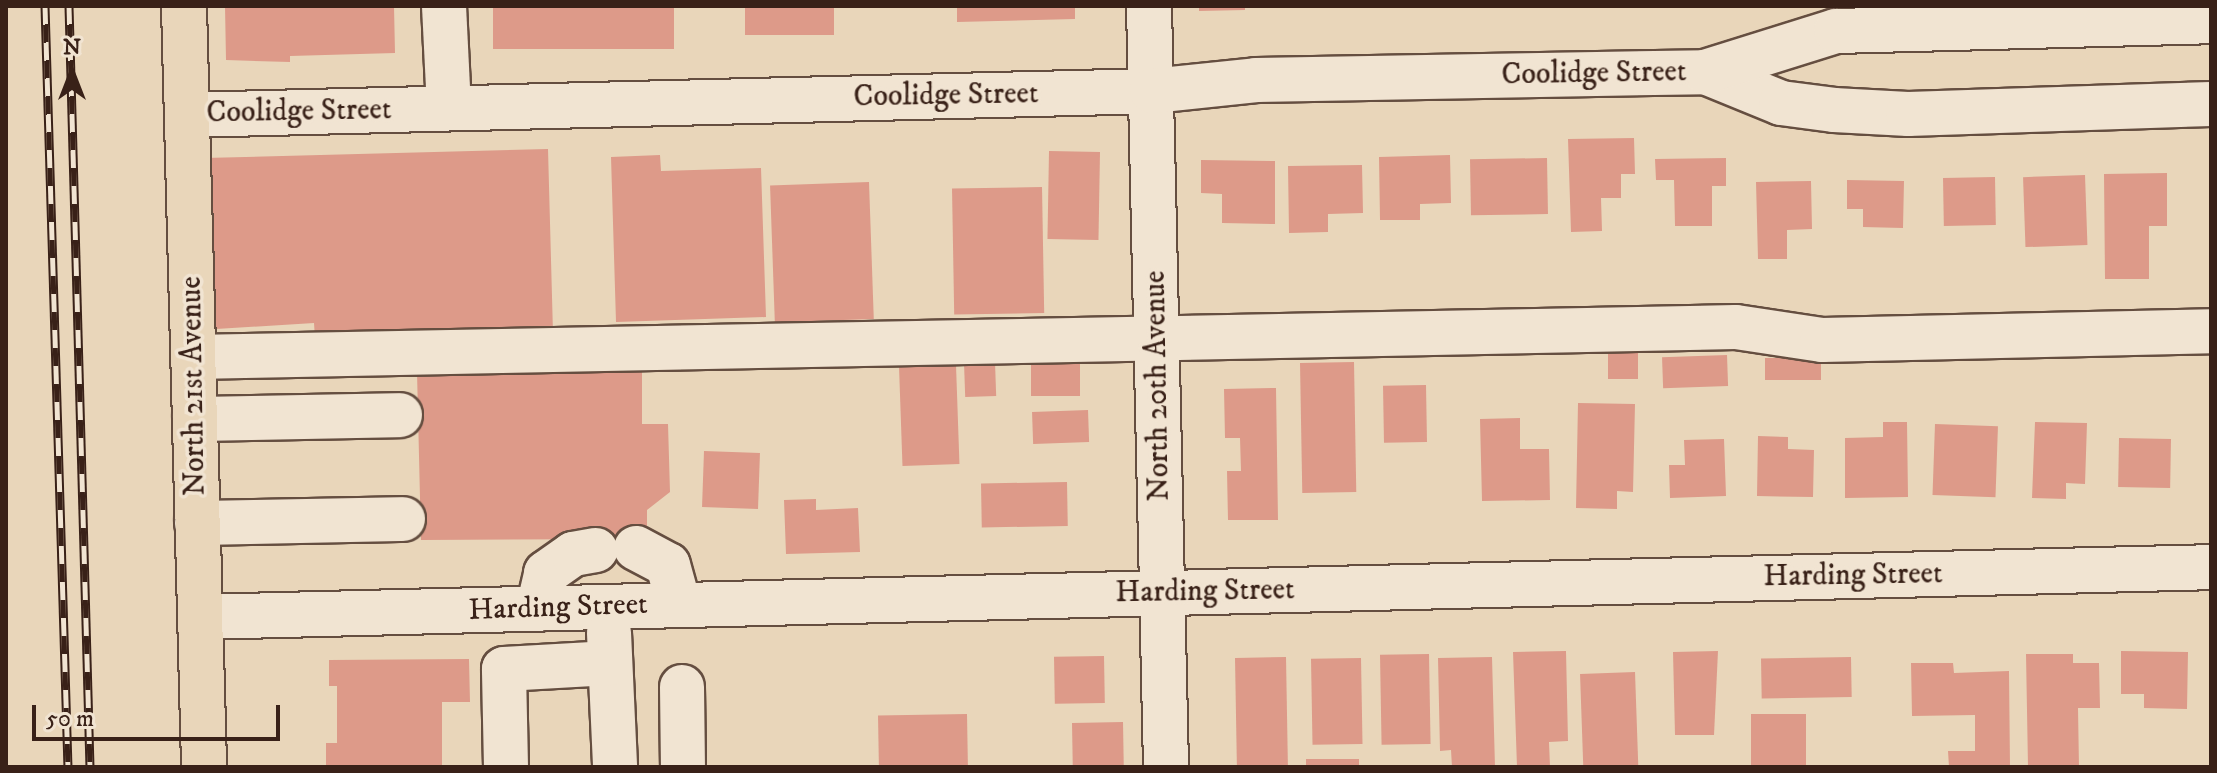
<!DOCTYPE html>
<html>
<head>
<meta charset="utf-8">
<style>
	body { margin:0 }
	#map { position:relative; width:2217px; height:773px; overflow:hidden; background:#e9d6ba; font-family:"IM FELL DW Pica",serif }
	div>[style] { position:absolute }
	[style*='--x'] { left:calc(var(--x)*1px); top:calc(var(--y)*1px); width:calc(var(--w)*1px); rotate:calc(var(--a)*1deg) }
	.building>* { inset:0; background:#dd9a89; transform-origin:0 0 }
	.roads { filter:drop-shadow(2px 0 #654e40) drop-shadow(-2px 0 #654e40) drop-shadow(0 2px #654e40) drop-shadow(0 -2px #654e40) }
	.minor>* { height:44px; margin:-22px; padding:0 22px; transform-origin:22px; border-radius:22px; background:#f1e4d2 }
	.major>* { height:44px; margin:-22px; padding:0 22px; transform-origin:22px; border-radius:22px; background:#e9d6ba }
	.rail>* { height:9px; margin-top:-4.5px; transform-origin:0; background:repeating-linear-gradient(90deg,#f1e4d2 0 18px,#392118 0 36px); box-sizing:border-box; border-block:2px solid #392118 }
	span { translate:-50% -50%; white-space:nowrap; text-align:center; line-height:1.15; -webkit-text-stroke:7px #f1e4d2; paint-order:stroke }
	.street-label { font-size:30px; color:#392118 }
	.frame { position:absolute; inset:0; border:8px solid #392118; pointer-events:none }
	.north { position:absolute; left:32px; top:32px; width:80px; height:80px; -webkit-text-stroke:6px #f1e4d2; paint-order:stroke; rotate:0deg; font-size:22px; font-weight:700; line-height:32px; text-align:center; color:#392118 }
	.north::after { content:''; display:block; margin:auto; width:28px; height:36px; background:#392118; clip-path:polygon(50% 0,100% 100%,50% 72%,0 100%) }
	.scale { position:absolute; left:32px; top:705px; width:248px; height:36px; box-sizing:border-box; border:4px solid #392118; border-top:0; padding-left:10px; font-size:24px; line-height:28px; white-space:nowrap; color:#392118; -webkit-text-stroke:6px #f1e4d2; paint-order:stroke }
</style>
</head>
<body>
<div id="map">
	<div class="building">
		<i style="clip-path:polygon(225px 6px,394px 6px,395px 53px,290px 56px,290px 62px,226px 60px)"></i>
		<i style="left:493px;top:6px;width:181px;height:43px"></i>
		<i style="left:745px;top:6px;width:89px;height:29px"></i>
		<i style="clip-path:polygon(957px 6px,1075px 6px,1075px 19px,957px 22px)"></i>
		<i style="clip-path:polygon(1199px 6px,1245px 6px,1245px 10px,1199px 11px)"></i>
		<i style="clip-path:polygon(1634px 138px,1635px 174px,1621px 174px,1621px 198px,1601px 198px,1602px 231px,1571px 232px,1568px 139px)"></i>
		<i style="clip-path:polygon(548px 149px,553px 333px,315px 339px,314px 323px,216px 329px,216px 324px,209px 324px,204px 158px)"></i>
		<i style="left:1100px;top:152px;width:88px;height:51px;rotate:91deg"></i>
		<i style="clip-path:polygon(660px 155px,661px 171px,761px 168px,766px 317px,616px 322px,611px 157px)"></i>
		<i style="clip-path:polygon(1450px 155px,1451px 203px,1420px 204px,1420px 220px,1380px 220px,1379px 157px)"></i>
		<i style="left:1547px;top:158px;width:56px;height:77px;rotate:89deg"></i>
		<i style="clip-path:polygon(1726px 158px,1726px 186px,1712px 186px,1712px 226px,1675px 226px,1674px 180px,1656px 180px,1655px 159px)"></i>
		<i style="clip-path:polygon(1201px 160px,1275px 161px,1275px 224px,1222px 223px,1222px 194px,1201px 193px)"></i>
		<i style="clip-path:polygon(1362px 165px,1363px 213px,1328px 214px,1328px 232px,1289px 233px,1288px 166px)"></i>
		<i style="clip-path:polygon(2167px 173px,2167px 226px,2149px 226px,2149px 279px,2105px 279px,2104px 174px)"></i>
		<i style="left:2085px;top:175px;width:70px;height:62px;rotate:88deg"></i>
		<i style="left:1995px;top:177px;width:48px;height:52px;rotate:89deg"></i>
		<i style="clip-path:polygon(1847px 180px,1904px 181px,1903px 228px,1863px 227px,1863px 209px,1847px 209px)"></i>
		<i style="clip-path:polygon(1811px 181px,1812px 229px,1787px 230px,1787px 259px,1758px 259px,1756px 182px)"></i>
		<i style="left:869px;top:182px;width:137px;height:99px;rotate:88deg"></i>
		<i style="left:1042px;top:187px;width:126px;height:90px;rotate:89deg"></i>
		<i style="left:1608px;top:345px;width:30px;height:34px"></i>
		<i style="left:1727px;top:355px;width:31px;height:65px;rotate:88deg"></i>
		<i style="left:1080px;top:356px;width:40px;height:49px;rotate:90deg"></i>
		<i style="left:1765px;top:358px;width:56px;height:22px"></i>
		<i style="left:995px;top:362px;width:34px;height:31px;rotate:88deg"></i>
		<i style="left:1354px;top:362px;width:130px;height:54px;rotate:89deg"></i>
		<i style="left:956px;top:365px;width:99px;height:57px;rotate:88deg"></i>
		<i style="clip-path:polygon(642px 369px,642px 424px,668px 424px,670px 492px,647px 510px,647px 539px,421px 540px,417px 372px)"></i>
		<i style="left:1426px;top:385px;width:57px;height:43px;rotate:89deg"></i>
		<i style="clip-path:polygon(1276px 388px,1278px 520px,1228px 520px,1227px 471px,1241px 471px,1240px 438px,1225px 438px,1224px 389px)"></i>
		<i style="clip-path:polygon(1578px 403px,1635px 404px,1633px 492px,1617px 491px,1617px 509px,1576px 508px)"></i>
		<i style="left:1088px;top:410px;width:32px;height:56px;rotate:88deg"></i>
		<i style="clip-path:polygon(1520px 418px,1520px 449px,1549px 449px,1550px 500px,1482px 501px,1480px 419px)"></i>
		<i style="clip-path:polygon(1883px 422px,1907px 422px,1908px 497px,1845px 498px,1845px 438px,1883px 437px)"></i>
		<i style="clip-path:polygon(2035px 422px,2087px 423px,2085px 484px,2066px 483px,2066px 499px,2032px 498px)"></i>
		<i style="left:1935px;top:424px;width:63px;height:71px;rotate:2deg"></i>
		<i style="clip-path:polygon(1758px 436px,1788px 437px,1788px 449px,1814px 450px,1813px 497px,1757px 496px)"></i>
		<i style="left:2119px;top:438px;width:52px;height:49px;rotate:1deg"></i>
		<i style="clip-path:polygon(1724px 439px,1726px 496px,1670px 498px,1669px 465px,1685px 465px,1684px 440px)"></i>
		<i style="left:704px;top:451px;width:56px;height:56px;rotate:2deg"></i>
		<i style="left:1067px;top:482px;width:44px;height:86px;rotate:89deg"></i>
		<i style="clip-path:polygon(816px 499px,816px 510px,858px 508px,860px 552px,786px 554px,784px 500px)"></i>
		<i style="clip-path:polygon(1566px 651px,1568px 741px,1549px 742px,1550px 766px,1517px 767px,1513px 652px)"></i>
		<i style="clip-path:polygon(1718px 651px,1714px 735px,1675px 735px,1673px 652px)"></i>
		<i style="clip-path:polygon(2121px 651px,2188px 652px,2187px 709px,2144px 708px,2144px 694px,2121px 694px)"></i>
		<i style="left:1429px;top:654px;width:90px;height:49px;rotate:89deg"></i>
		<i style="clip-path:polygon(2026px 654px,2073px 654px,2073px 663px,2099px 663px,2100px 708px,2078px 708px,2079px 767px,2028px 767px)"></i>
		<i style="left:1104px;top:656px;width:47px;height:50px;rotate:89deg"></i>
		<i style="left:1286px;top:657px;width:110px;height:51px;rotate:89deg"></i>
		<i style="clip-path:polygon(1492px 657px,1495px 767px,1452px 767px,1451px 750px,1440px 751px,1438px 658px)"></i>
		<i style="left:1851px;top:657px;width:40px;height:90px;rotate:89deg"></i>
		<i style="left:1361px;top:658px;width:86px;height:50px;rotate:89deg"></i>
		<i style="clip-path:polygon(469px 659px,470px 702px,442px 702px,442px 767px,326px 767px,326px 743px,337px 743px,337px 686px,329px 686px,329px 660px)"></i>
		<i style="clip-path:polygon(1911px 663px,1953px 663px,1954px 673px,2009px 671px,2010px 767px,1949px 767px,1948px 751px,1975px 751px,1975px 715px,1912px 716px)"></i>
		<i style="left:1635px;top:672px;width:95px;height:55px;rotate:88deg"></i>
		<i style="left:967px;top:714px;width:53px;height:89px;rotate:89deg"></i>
		<i style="left:1751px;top:714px;width:55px;height:53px"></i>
		<i style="left:1123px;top:722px;width:45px;height:51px;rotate:89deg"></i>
		<i style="left:1359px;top:759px;width:8px;height:53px;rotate:90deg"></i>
	</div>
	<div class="roads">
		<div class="minor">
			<i style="--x:444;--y:6;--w:102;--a:87.2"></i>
			<i style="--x:1149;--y:6;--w:761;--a:88.72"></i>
			<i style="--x:1705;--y:72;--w:82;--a:22.2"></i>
			<i style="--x:1781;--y:103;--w:53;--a:7.5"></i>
			<i style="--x:1834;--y:110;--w:74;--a:3.1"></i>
			<i style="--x:1908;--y:114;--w:303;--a:-1.9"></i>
			<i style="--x:187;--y:115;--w:965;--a:-1.42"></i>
			<i style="--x:1152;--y:91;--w:105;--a:-6"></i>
			<i style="--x:1256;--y:80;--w:449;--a:-1"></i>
			<i style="--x:1705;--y:72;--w:137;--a:-17.4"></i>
			<i style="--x:1836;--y:31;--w:375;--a:-1.5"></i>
			<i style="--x:193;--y:357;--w:1543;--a:-1.11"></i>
			<i style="--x:1736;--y:327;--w:87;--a:8.6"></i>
			<i style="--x:1822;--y:340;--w:389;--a:-1.3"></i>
			<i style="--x:195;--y:419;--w:205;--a:-1.1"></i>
			<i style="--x:197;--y:523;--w:206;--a:-1.1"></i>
			<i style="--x:636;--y:548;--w:36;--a:28"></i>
			<i style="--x:668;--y:565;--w:41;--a:74.6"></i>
			<i style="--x:538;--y:609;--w:37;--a:-77"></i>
			<i style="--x:546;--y:573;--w:33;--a:-35"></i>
			<i style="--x:573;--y:554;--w:23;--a:-10"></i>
			<i style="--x:200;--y:617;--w:2012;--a:-1.42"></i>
			<i style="--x:609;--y:633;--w:134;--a:87.4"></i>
			<i style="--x:682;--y:687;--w:80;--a:89.3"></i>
			<i style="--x:506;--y:767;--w:98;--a:-91.2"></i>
			<i style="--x:504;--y:669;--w:106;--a:-3.2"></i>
		</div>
		<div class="major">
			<i style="--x:184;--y:6;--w:761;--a:88.49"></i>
		</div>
	</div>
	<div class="rail">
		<i style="--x:45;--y:6;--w:761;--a:88.27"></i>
		<i style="--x:69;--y:6;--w:761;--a:88.42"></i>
	</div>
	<div class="street-label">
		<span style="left:1594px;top:74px;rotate:-1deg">Coolidge Street</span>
		<span style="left:946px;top:96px;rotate:-1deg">Coolidge Street</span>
		<span style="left:299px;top:112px;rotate:-1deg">Coolidge Street</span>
		<span style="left:194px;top:386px;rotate:-91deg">North 21st Avenue</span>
		<span style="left:1158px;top:386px;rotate:-91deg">North 20th Avenue</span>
		<span style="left:1853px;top:576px;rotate:-1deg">Harding Street</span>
		<span style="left:1205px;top:592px;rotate:-1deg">Harding Street</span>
		<span style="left:558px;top:608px;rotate:-2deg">Harding Street</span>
	</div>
	<div class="frame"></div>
	<div class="north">N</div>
	<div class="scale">50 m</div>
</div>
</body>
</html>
